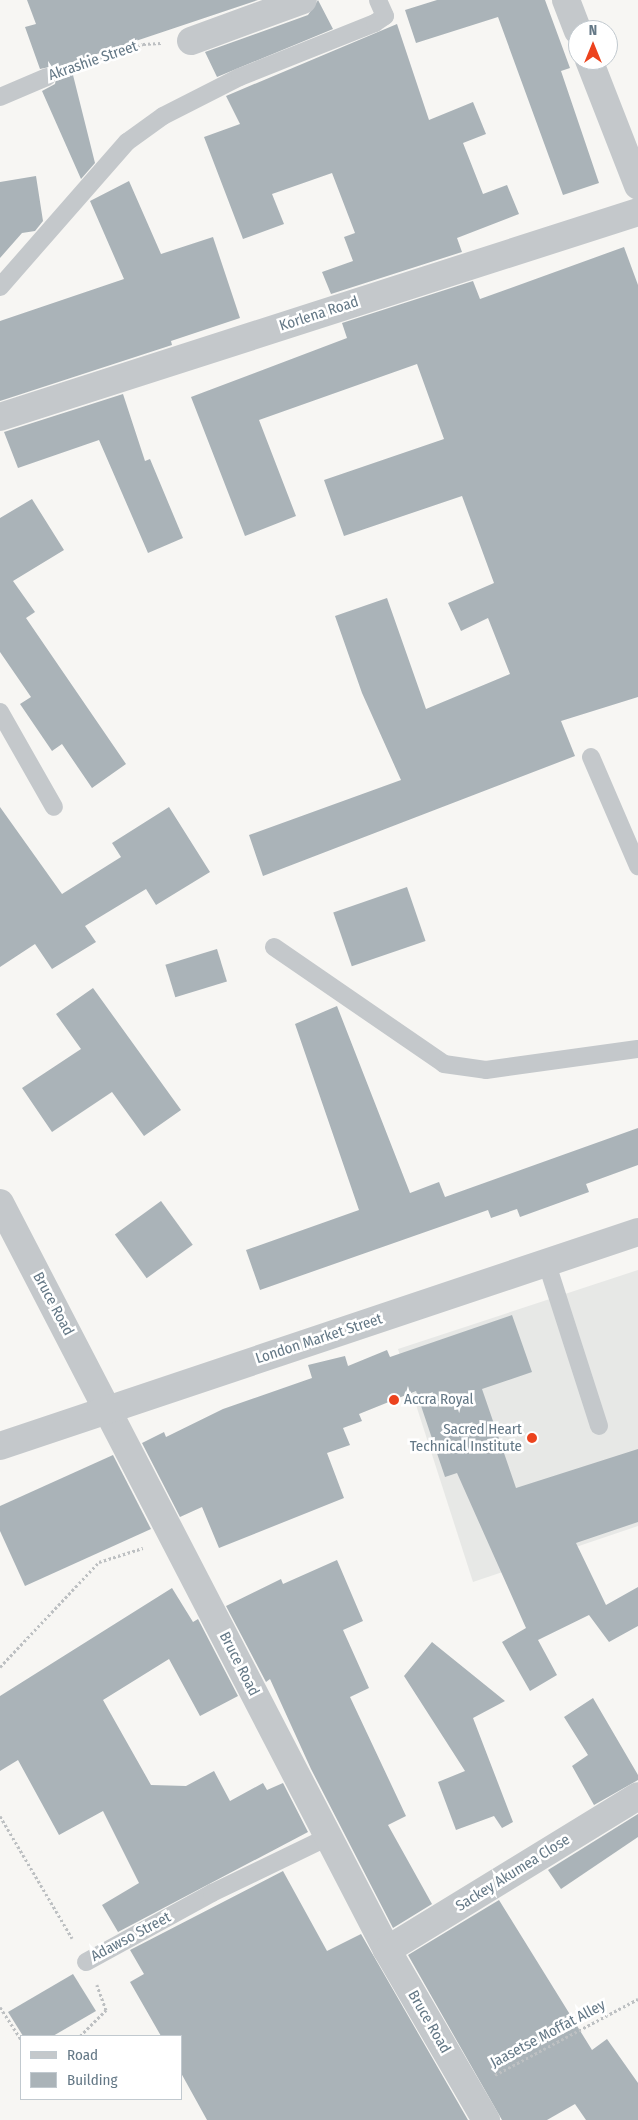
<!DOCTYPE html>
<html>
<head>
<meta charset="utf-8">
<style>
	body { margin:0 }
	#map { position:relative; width:638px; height:2120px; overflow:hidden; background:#f7f6f3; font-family:"Fira Sans Condensed",sans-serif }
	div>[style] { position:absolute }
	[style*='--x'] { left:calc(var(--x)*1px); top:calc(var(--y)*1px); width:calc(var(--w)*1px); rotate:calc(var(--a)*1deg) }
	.built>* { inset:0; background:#e7e8e6 }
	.building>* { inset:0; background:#aab3b8; transform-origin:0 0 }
	.path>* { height:3px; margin-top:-1.5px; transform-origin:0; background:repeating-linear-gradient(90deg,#bdc0c2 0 2.5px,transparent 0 5px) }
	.lane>* { height:18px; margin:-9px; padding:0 9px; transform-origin:9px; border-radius:9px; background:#c4c8cb }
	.street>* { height:28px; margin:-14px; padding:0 14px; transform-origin:14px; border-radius:14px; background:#c4c8cb }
	.dots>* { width:14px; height:14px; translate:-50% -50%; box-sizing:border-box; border:2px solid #fff; border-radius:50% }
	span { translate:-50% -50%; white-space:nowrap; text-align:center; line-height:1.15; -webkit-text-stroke:5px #fff; paint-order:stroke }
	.street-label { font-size:15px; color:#647886 }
	.poi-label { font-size:15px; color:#647886 }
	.left { translate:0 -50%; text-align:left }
	.right { translate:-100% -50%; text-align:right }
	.legend { position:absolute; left:20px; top:2035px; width:162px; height:65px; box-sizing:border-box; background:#fff; border:1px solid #c1c9cf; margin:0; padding:6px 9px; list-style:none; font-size:15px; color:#647886 }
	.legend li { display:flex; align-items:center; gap:10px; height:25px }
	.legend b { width:25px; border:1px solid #c1c9cf }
	.north { position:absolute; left:568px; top:20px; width:50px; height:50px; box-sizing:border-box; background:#fff; border:1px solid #c1c9cf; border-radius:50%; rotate:0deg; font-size:14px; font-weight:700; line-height:20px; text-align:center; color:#647886 }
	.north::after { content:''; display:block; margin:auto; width:18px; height:22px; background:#ec431e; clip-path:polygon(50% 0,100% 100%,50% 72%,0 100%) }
</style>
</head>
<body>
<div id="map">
	<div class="built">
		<i style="clip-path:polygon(638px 1270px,638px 1526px,473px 1582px,398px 1349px)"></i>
	</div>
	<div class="building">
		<i style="clip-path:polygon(27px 0,258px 0,70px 63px,95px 163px,81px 179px,42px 91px,55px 84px,57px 73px,49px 67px,40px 69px,25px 27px,36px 24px)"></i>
		<i style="clip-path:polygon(318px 0,333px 29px,217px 77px,205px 52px,308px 15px)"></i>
		<i style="clip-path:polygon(437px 0,545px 0,570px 68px,561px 71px,599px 183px,563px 195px,498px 17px,416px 43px,405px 10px)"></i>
		<i style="clip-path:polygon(397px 24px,429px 120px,473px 102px,486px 134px,463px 143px,483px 194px,507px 185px,519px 214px,457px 238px,462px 252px,331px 294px,322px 272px,353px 261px,344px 237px,355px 233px,332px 173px,272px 194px,284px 224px,243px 239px,204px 137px,240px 124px,226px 96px)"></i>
		<i style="clip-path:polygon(36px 176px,43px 221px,35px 231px,22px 233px,0 258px,0 182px)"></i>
		<i style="clip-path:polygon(129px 181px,161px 254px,213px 237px,240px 318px,171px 341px,172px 345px,0 401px,0 321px,124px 279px,90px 201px)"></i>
		<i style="clip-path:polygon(624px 247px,638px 285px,638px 697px,561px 721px,575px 756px,263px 876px,249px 835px,401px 780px,362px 693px,335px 616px,387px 598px,426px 709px,510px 674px,488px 618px,461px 631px,448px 603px,494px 583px,462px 496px,344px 536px,324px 480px,444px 439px,417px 364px,259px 420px,296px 516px,245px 536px,191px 397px,347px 338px,342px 323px,473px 281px,480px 299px)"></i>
		<i style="clip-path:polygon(123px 394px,145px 461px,150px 459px,183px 538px,148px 553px,99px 440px,18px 468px,4px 432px)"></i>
		<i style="clip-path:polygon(32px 499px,64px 550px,13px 581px,35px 612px,26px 618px,126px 764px,92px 788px,62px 744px,52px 751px,20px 704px,31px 697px,0 652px,0 518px)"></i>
		<i style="clip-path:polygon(0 807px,62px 894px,121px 857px,112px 843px,169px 807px,210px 872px,156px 905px,146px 889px,85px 926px,96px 942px,52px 969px,35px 944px,0 967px)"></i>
		<i style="left:407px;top:887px;width:57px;height:78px;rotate:71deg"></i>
		<i style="left:217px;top:949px;width:34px;height:54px;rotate:73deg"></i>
		<i style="clip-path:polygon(93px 988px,181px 1110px,144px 1136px,112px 1092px,52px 1132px,22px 1088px,81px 1049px,56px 1014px)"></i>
		<i style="clip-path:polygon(337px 1006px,410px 1193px,439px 1182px,445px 1197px,638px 1128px,638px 1165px,586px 1184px,589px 1192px,520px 1217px,517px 1209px,491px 1218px,488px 1210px,260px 1290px,246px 1250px,359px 1210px,295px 1024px)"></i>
		<i style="left:161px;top:1201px;width:54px;height:57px;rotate:54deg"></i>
		<i style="clip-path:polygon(512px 1315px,532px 1372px,482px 1389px,516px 1488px,638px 1449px,638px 1522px,576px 1543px,606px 1605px,638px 1587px,638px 1626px,609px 1642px,589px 1615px,538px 1640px,557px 1675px,530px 1691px,502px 1642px,526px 1628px,457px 1473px,445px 1477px,416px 1391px,359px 1414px,362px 1421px,343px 1428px,350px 1445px,327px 1453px,344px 1498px,219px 1548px,202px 1507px,180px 1517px,142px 1443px,164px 1432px,166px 1437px,223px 1409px,312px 1378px,308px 1365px,345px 1356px,348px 1366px,387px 1350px,390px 1357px)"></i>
		<i style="clip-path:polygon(113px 1455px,151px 1529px,25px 1586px,0 1531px,0 1506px)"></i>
		<i style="clip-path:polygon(337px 1560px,363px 1621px,343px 1630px,369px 1688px,350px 1697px,406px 1816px,388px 1825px,432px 1904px,393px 1928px,311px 1769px,270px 1679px,266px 1682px,226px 1606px,281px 1579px,283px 1584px)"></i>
		<i style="clip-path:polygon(172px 1588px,193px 1622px,198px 1619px,238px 1696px,200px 1716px,169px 1659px,103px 1700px,151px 1785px,186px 1786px,214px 1771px,230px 1801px,263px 1783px,267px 1790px,283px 1783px,308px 1832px,118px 1932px,102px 1905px,139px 1883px,103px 1811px,59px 1835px,18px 1760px,0 1771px,0 1696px)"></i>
		<i style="clip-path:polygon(432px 1642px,505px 1701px,473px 1718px,513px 1822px,502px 1828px,494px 1816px,456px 1830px,438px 1782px,465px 1771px,404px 1676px)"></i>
		<i style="clip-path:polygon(593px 1698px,638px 1775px,638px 1780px,594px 1805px,572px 1766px,588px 1755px,564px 1717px)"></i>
		<i style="clip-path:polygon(638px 1814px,638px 1837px,561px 1889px,548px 1870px)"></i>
		<i style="clip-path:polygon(283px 1871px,327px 1951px,361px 1934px,468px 2120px,207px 2120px,181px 2073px,181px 2036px,161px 2036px,130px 1982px,144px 1974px,130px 1950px)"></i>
		<i style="clip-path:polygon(499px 1900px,592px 2050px,607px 2039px,638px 2083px,638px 2120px,586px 2120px,575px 2104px,547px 2120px,502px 2120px,408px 1955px)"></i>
		<i style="clip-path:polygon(73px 1974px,96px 2011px,53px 2036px,23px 2036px,8px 2012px)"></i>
	</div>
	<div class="path">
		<i style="--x:71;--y:69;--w:76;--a:-19.1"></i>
		<i style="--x:143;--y:44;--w:18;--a:-3"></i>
		<i style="--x:0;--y:1667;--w:144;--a:-46.7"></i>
		<i style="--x:99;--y:1562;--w:46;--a:-17.7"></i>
		<i style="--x:0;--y:1816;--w:142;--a:59.5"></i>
		<i style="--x:0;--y:2007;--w:38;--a:57"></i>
		<i style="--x:80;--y:2036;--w:37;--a:-45"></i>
		<i style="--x:106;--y:2010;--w:27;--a:-110"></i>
		<i style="--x:495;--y:2075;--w:162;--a:-28"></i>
	</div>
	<div class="lane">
		<i style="--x:0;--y:97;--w:51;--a:-23.1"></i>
		<i style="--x:0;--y:287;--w:193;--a:-48.8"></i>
		<i style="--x:127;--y:142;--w:44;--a:-35.8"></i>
		<i style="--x:163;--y:116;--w:86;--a:-26.9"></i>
		<i style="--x:240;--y:77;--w:145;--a:-21.8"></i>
		<i style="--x:375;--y:23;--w:12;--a:-35"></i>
		<i style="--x:385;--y:16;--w:17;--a:-114"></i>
		<i style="--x:0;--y:712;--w:109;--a:60.4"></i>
		<i style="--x:591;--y:757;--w:119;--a:66.7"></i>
		<i style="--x:274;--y:947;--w:206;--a:34.5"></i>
		<i style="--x:444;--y:1064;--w:42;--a:8.1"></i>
		<i style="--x:486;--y:1070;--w:153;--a:-7.9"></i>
		<i style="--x:547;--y:1264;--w:170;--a:72.2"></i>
		<i style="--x:86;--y:1962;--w:144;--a:-28.7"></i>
		<i style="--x:212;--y:1893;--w:129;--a:-25.8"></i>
	</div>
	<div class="street">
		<i style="--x:566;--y:0;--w:33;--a:69"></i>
		<i style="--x:191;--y:41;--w:119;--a:-20.1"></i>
		<i style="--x:589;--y:60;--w:135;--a:68.7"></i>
		<i style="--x:0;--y:417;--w:670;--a:-17.81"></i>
		<i style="--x:0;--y:1203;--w:841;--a:62.61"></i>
		<i style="--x:387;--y:1950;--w:197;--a:59.8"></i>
		<i style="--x:0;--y:1446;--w:673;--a:-18.54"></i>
		<i style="--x:387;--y:1950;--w:294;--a:-31.5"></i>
	</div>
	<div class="dots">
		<i style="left:394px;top:1400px;background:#ec431e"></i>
		<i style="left:532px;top:1438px;background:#ec431e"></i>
	</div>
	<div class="street-label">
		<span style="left:93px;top:61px;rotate:-19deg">Akrashie Street</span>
		<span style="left:319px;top:314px;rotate:-18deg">Korlena Road</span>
		<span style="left:53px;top:1304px;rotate:62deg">Bruce Road</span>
		<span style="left:319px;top:1339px;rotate:-18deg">London Market Street</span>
		<span style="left:239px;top:1664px;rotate:63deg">Bruce Road</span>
		<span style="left:513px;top:1873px;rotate:-32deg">Sackey Akumea Close</span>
		<span style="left:131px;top:1937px;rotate:-28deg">Adawso Street</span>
		<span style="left:429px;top:2022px;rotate:60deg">Bruce Road</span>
		<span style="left:548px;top:2034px;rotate:-28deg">Jaasetse Moffat Alley</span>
	</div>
	<div class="poi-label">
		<span class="left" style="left:404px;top:1400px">Accra Royal</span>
		<span class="right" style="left:522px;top:1438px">Sacred Heart<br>Technical Institute</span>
	</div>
	<ul class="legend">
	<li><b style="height:6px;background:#c4c8cb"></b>Road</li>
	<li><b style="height:14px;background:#aab3b8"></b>Building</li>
	</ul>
	<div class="north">N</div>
</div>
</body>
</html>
